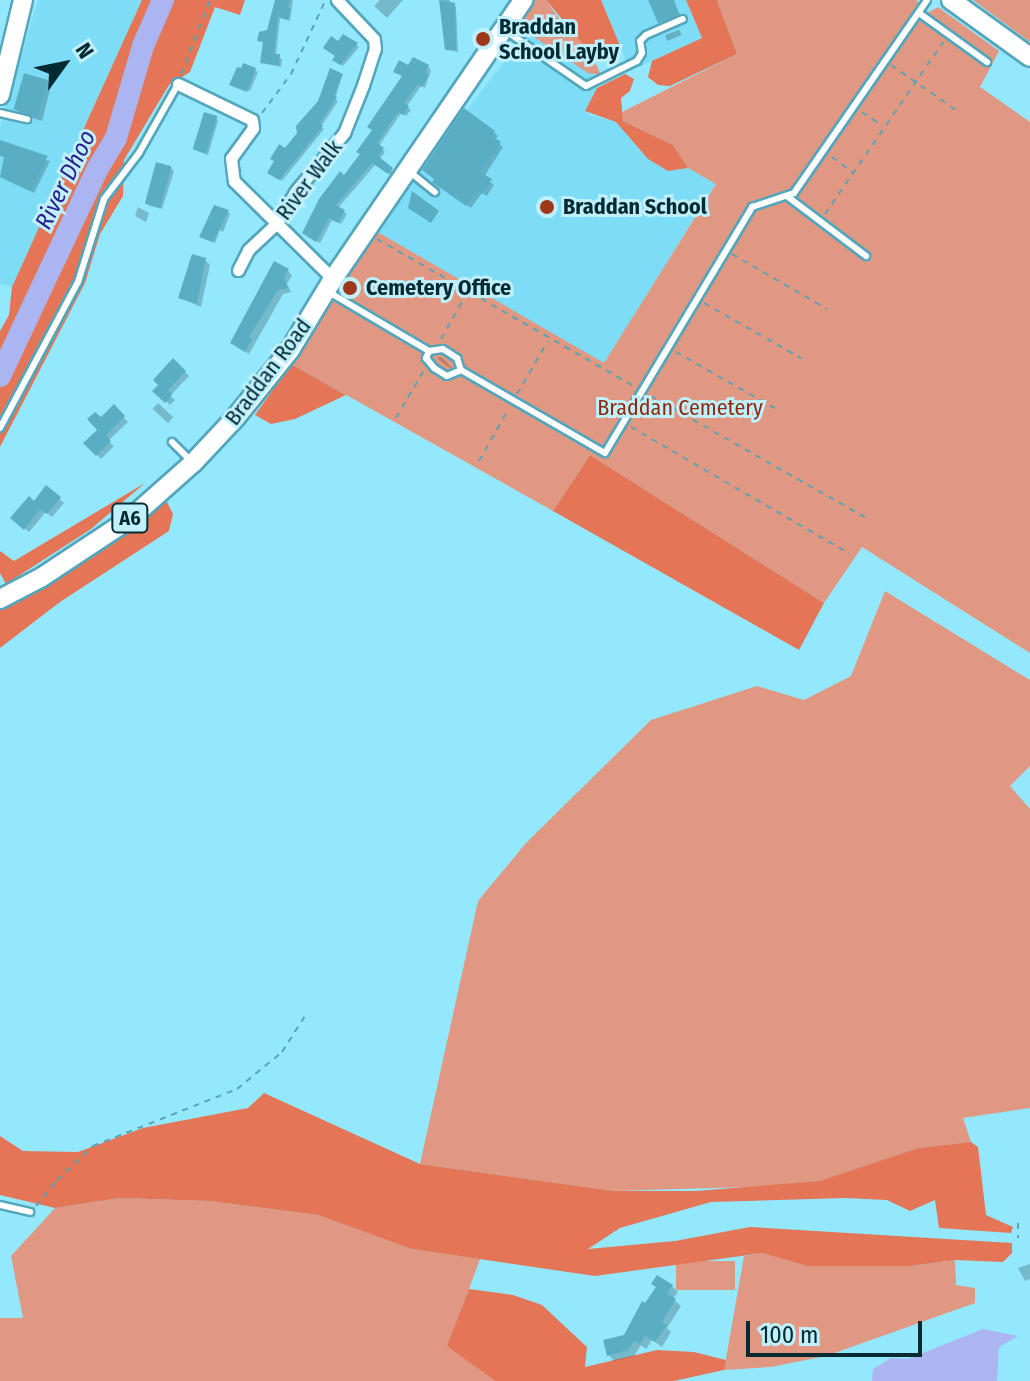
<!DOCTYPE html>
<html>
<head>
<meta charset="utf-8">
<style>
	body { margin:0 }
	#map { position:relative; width:1030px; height:1381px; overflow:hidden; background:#94e8fe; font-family:"Fira Sans Condensed",sans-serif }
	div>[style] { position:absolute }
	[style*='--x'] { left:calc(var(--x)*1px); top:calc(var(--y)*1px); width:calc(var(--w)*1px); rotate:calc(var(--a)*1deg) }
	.built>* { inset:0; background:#7eddf6 }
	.green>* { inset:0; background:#e19883; transform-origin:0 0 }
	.forest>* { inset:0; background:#e47657 }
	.water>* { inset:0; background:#aab5f1 }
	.shadow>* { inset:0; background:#0003; transform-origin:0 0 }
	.river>* { height:22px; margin:-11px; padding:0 11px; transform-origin:11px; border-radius:11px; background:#aab5f1 }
	.building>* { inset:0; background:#5aaec3; transform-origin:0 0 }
	.path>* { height:2px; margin-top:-1px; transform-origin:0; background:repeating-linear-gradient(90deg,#5ea1b1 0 6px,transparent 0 12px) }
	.roads { filter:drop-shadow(2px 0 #53a6bb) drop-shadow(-2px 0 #53a6bb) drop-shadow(0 2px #53a6bb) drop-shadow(0 -2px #53a6bb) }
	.service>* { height:6px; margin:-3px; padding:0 3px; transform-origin:3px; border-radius:3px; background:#fff }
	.minor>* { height:11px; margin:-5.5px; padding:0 5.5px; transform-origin:5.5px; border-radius:5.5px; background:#fff }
	.trunk>* { height:18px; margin:-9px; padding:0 9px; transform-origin:9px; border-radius:9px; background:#fff }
	.dots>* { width:22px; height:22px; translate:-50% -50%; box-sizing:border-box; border:4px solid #c0f0fd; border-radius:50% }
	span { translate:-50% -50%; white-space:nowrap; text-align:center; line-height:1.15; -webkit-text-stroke:6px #c0f0fd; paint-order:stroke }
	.shield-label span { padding:2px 6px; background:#c0f0fd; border:2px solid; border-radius:6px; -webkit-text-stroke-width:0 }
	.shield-label { font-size:20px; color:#042a32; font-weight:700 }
	.poi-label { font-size:22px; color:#042a32; font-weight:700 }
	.left { translate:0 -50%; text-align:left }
	.street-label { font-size:22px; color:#042a32 }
	.park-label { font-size:22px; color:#8d2a0a }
	.water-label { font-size:24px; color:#291d8e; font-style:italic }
	.north { position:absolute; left:24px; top:24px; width:80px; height:80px; -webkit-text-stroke:6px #c0f0fd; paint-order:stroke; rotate:57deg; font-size:22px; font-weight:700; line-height:32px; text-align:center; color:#042a32 }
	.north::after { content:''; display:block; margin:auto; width:28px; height:36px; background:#042a32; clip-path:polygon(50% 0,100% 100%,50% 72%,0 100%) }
	.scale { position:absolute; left:746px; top:1321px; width:176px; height:36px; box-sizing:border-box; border:4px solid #042a32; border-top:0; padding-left:10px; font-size:24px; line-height:28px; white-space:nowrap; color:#042a32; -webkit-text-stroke:6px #c0f0fd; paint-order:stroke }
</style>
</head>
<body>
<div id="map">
	<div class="built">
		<i style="clip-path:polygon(38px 0,142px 0,12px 287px,0 284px,0 127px)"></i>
		<i style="clip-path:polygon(601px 0,686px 0,702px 38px,630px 71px)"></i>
		<i style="clip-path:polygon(527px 32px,596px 76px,597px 88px,585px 111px,590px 115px,616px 122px,648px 159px,668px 171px,688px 168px,716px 183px,604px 364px,376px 231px,463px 109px,467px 110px)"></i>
	</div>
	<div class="green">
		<i style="clip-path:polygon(531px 0,546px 0,560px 20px,587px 45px,601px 75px,588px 73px,528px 33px,524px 37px,513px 27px)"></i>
		<i style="clip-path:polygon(717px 0,917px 0,921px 10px,929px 12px,938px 7px,999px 51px,980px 87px,1030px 122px,1030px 653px,862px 547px,824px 603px,590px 455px,553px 511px,291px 364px,376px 231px,604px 363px,716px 184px,688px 168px,673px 145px,623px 121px,622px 112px,737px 54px)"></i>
		<i style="clip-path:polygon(973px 0,1030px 0,1030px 42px)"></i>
		<i style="clip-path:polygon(885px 591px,1030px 680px,1030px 766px,1010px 786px,1030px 809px,1030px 1108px,963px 1118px,971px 1142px,918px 1148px,819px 1181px,777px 1186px,614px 1191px,420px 1164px,478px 901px,526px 843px,651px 720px,757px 686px,804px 700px,851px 676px)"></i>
		<i style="clip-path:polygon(120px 1198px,209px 1201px,318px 1215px,411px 1249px,480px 1259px,448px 1346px,495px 1381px,0 1381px,0 1318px,23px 1318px,11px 1256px,55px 1208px)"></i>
		<i style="clip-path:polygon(764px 1253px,807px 1266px,911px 1266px,955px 1260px,956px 1285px,975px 1288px,975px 1303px,826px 1356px,771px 1367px,724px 1370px,744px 1256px)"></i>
		<i style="left:735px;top:1261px;width:29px;height:59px;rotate:90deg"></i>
	</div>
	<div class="forest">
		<i style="clip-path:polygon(142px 0,245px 0,240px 15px,215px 7px,190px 72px,169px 85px,124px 160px,123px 196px,100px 234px,85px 283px,0 447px,0 331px,9px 315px,12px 287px)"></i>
		<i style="clip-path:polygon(546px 0,601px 0,621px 48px,598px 62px)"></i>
		<i style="clip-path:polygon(686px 0,717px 0,737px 54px,670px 86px,658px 85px,648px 77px,652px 61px,702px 38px)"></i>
		<i style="clip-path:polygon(625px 74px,634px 79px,630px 91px,621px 98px,623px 121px,673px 145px,688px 168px,668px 171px,648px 159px,616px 122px,585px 111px,597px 88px)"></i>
		<i style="clip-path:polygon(291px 364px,346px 395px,295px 419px,271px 424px,255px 415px)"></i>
		<i style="clip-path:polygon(590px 455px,824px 603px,799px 650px,553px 511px)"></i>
		<i style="clip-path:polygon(145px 483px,91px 529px,6px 584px,0 573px,0 551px,14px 561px)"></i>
		<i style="clip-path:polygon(166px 500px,173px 514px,169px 531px,60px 602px,0 648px,0 610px,56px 578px)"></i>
		<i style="clip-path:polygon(264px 1093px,420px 1164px,614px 1191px,696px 1191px,819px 1181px,918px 1148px,971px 1142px,978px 1147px,986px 1215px,1013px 1227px,1011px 1233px,939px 1228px,935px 1200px,910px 1211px,887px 1200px,845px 1198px,711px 1202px,620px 1228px,588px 1249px,675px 1241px,750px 1227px,1012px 1243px,1012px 1253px,1003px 1262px,955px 1260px,911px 1266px,807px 1266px,763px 1253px,595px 1276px,411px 1249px,318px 1215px,209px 1201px,120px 1198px,55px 1208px,0 1195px,0 1136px,23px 1151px,78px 1152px,143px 1128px,248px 1108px)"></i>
		<i style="clip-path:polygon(469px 1289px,513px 1295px,542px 1305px,587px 1347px,585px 1367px,657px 1350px,694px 1352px,726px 1360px,724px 1370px,674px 1381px,495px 1381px,447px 1346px)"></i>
	</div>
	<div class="water">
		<i style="clip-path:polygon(983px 1329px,1018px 1336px,999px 1347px,997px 1381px,872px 1381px,873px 1369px,891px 1358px,908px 1359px)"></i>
	</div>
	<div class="shadow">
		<i style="clip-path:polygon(278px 0,293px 0,290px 21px,280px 18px,276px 56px,282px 59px,281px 67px,262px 62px,265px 43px,260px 40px,268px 32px)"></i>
		<i style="clip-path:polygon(380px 0,403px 0,387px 18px,374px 6px)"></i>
		<i style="clip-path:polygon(441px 0,449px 0,456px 7px,458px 52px,447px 50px)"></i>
		<i style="clip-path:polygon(651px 0,673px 1px,682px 18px,664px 26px)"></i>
		<i style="clip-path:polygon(679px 30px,682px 35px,667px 41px,665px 35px)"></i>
		<i style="clip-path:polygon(344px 36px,359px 47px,343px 66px,337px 62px)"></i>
		<i style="clip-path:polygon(428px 67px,431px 70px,425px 88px,421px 86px,407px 106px,411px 110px,406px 116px,401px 113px,379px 146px,385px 152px,379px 160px,394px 172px,392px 176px,376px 164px,338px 208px,347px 214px,341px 224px,332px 220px,320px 243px,307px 236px,362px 154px,409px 68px)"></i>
		<i style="clip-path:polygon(255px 70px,258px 72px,250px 91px,232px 84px)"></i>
		<i style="clip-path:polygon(342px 76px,335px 99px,338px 101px,321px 127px,324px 129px,282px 181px,272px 175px,269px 172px,280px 147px,285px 150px)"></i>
		<i style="clip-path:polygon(47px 82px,51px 86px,42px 121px,21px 114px,17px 109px)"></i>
		<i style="clip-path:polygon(216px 118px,218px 121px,208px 155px,197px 151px,194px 149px)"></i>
		<i style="clip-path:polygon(494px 132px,498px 136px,495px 140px,503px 147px,484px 177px,494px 185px,487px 196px,482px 193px,471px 208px,438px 186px,436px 179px)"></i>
		<i style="clip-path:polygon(0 149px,50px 161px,34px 193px,0 177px,5px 158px,0 155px)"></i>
		<i style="clip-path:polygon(170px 167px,174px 171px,162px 209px,150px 206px,145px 202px)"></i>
		<i style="clip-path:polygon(138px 207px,149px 213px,146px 222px,135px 216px)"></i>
		<i style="clip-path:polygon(228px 212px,230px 214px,223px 232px,220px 230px,215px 243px,204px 239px,202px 237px)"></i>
		<i style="clip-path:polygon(205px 260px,210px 265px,201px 307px,180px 298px)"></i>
		<i style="clip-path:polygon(288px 271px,292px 275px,287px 284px,291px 292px,283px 294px,249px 354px,237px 347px)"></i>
		<i style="clip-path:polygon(349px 284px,356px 287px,352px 294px,346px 291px)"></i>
		<i style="clip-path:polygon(441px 357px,457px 373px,437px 358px)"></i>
		<i style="clip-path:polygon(174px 361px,189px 376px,170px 396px,175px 400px,170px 405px,155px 391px)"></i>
		<i style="left:158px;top:403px;width:21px;height:8px;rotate:43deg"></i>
		<i style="clip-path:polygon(114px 407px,128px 422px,108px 441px,114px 446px,101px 459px,86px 443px,100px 430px,101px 420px)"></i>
		<i style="clip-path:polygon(47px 488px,64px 503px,52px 517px,46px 512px,29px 532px,17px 522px)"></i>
		<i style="clip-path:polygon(1030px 1264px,1030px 1279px,1025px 1281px,1018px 1268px)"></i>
		<i style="clip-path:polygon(672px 1286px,678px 1292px,673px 1299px,681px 1306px,667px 1328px,671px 1332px,662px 1347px,652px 1340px,646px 1349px,641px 1345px,634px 1356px,614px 1361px,609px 1355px)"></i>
	</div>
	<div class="river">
		<i style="--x:0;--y:376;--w:230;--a:-64.8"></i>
		<i style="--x:98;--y:168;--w:35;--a:-59"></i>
		<i style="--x:116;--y:138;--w:96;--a:-73.6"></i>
		<i style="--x:143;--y:46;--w:50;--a:-66.5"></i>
	</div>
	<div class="building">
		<i style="clip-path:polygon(275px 0,290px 0,288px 7px,291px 8px,288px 20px,278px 17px,274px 54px,280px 54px,279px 66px,260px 63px,263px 42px,257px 41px,259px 32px,267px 30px)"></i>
		<i style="clip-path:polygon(439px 0,455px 3px,456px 50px,445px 50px)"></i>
		<i style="clip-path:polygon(648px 0,674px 0,679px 14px,658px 23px)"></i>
		<i style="clip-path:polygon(343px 34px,358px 43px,340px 65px,332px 60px,335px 56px,323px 48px,331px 36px,338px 41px)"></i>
		<i style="clip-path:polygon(413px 57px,429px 65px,425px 73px,429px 75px,422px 87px,418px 84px,404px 103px,409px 106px,403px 115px,398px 112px,377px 143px,384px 148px,378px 156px,393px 168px,388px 174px,372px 163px,336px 205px,345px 210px,338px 223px,329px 218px,316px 242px,302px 233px,319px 199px,340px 171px,344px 175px,360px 154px,356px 152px,372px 130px,367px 127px,402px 76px,393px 72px,399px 60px,408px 65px)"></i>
		<i style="clip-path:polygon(243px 63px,256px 68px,247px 92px,229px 85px,237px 67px,241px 68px)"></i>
		<i style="clip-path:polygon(330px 68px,343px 74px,334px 96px,337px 97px,320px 123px,323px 126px,279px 180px,267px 173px,274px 161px,270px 159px,279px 144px,285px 148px,297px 133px,296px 126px,318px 101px)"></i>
		<i style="left:24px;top:73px;width:25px;height:38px;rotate:16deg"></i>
		<i style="clip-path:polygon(464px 108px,495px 131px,492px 136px,501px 142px,480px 172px,492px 179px,482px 194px,477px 190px,466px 206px,432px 182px,434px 179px,422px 170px)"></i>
		<i style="left:204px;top:112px;width:14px;height:39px;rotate:17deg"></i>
		<i style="clip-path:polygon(0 140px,48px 156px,30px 191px,0 177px,4px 157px,0 156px)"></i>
		<i style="left:156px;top:162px;width:16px;height:43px;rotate:15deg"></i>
		<i style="clip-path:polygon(412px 191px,439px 211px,431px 223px,408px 208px)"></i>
		<i style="clip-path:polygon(214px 205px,229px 210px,213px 242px,199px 237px)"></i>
		<i style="clip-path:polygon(192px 254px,206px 258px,197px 304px,178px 298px)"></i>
		<i style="clip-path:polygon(274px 261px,289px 269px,284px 278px,288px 288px,278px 290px,249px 337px,252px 339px,245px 352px,230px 343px)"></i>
		<i style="clip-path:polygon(173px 358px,186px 371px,168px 390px,172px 395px,165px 403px,152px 391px,158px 385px,153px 380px)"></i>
		<i style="clip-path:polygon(114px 404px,125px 416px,106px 435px,111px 441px,96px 456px,83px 443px,97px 430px,87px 419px,95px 412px,101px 417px)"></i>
		<i style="clip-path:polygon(46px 485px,61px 497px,47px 514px,40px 509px,24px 530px,10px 518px,29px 496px,34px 501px)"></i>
		<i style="clip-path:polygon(657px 1275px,673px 1285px,667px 1293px,676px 1299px,662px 1322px,667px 1325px,655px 1342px,645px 1336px,640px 1344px,634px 1341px,628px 1350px,607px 1356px,603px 1340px,624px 1335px,642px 1301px,645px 1303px,656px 1287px,651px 1284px)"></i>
	</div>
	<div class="path">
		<i style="--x:891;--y:65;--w:79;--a:34.7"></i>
		<i style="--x:181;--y:74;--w:79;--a:-68.6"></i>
		<i style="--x:862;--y:112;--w:25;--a:34"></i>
		<i style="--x:262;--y:113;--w:49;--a:-53.4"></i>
		<i style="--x:291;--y:74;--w:81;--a:-65"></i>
		<i style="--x:832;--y:157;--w:26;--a:36"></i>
		<i style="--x:825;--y:214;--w:209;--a:-55.5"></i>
		<i style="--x:377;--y:239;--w:297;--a:29.8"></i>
		<i style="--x:732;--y:254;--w:110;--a:30.1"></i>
		<i style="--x:704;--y:303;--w:112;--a:29.6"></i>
		<i style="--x:441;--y:339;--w:53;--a:-60.5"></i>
		<i style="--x:676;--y:352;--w:115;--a:29.7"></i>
		<i style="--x:517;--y:394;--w:61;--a:-59.7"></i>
		<i style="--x:651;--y:396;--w:252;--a:29.5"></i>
		<i style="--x:396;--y:418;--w:56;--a:-59.7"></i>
		<i style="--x:631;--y:427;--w:253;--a:30.1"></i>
		<i style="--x:479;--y:461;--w:59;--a:-60.4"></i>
		<i style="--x:36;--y:1206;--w:33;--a:-51"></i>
		<i style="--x:57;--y:1180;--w:50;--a:-43.4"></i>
		<i style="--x:93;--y:1146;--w:155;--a:-21.6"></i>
		<i style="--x:237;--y:1089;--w:58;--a:-39.4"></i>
		<i style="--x:282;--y:1052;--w:43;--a:-57.4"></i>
		<i style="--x:1018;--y:1223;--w:15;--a:90"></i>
	</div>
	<div class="roads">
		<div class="service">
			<i style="--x:919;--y:13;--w:84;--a:35.8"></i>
			<i style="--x:506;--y:31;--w:97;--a:34.5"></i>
			<i style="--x:586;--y:86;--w:57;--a:-26.1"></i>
			<i style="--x:637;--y:61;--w:9;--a:-58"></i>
			<i style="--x:642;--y:53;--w:12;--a:-99"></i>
			<i style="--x:640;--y:41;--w:8;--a:-45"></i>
			<i style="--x:646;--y:35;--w:40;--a:-23.4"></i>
			<i style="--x:0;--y:113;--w:28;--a:13"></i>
			<i style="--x:410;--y:172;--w:32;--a:39"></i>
			<i style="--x:788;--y:197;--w:98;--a:37.1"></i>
			<i style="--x:327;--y:291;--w:118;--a:30.5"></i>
			<i style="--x:429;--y:351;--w:14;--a:-8"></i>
			<i style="--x:443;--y:349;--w:17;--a:33"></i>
			<i style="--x:457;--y:358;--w:13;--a:72"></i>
			<i style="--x:461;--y:370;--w:166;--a:30"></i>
			<i style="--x:605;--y:453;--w:287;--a:-59.1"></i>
			<i style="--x:752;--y:207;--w:44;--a:-18.4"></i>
			<i style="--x:794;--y:193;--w:234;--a:-55.4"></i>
			<i style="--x:429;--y:351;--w:8;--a:113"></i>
			<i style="--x:426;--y:358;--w:13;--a:51"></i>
			<i style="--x:434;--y:368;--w:15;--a:32"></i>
			<i style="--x:447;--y:376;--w:15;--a:-23"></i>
			<i style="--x:0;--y:428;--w:166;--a:-61.9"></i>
			<i style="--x:78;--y:282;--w:87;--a:-72.6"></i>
			<i style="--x:104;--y:199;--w:58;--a:-52.7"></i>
			<i style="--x:139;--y:153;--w:79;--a:-60.5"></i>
			<i style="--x:172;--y:442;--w:27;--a:45"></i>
			<i style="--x:0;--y:1205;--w:31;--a:13"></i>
		</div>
		<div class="minor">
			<i style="--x:178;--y:84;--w:82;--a:25.9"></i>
			<i style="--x:252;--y:120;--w:8;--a:83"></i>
			<i style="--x:253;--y:128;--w:37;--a:126"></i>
			<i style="--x:231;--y:158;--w:23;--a:83"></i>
			<i style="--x:234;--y:181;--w:139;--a:44.7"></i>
			<i style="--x:238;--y:270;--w:22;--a:-63"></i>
			<i style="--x:248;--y:250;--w:38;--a:-43"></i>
			<i style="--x:276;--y:224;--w:37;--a:-59"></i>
			<i style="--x:295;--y:192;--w:77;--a:-50.3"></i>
			<i style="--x:344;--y:133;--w:52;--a:-68.4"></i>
			<i style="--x:363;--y:85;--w:38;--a:-72"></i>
			<i style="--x:375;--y:49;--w:10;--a:-96"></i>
			<i style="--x:374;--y:39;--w:54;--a:-133.5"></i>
		</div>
		<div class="trunk">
			<i style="--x:951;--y:0;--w:97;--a:35.8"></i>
			<i style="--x:0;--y:95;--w:98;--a:-76.4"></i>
			<i style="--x:0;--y:599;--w:47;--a:-27.6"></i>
			<i style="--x:42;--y:577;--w:107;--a:-33.5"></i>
			<i style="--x:131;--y:518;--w:83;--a:-41.6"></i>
			<i style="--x:193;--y:463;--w:63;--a:-46.9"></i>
			<i style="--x:236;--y:417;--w:86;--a:-51.1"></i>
			<i style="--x:290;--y:350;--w:83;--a:-58.8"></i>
			<i style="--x:333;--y:279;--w:338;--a:-55.7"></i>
		</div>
	</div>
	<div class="dots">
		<i style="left:483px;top:39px;background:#9f381a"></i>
		<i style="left:547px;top:207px;background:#9f381a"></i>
		<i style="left:350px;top:288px;background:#9f381a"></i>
	</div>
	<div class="shield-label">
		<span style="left:130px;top:518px">A6</span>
	</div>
	<div class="poi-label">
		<span class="left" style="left:499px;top:39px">Braddan<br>School Layby</span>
		<span class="left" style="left:563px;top:207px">Braddan School</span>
		<span class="left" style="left:366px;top:288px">Cemetery Office</span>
	</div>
	<div class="street-label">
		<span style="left:309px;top:180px;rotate:-53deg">River Walk</span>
		<span style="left:268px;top:372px;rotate:-53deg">Braddan Road</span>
	</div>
	<div class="park-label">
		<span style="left:680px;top:408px">Braddan Cemetery</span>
	</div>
	<div class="water-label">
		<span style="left:66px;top:180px;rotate:-64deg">River Dhoo</span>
	</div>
	<div class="north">N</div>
	<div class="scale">100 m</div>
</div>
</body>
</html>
